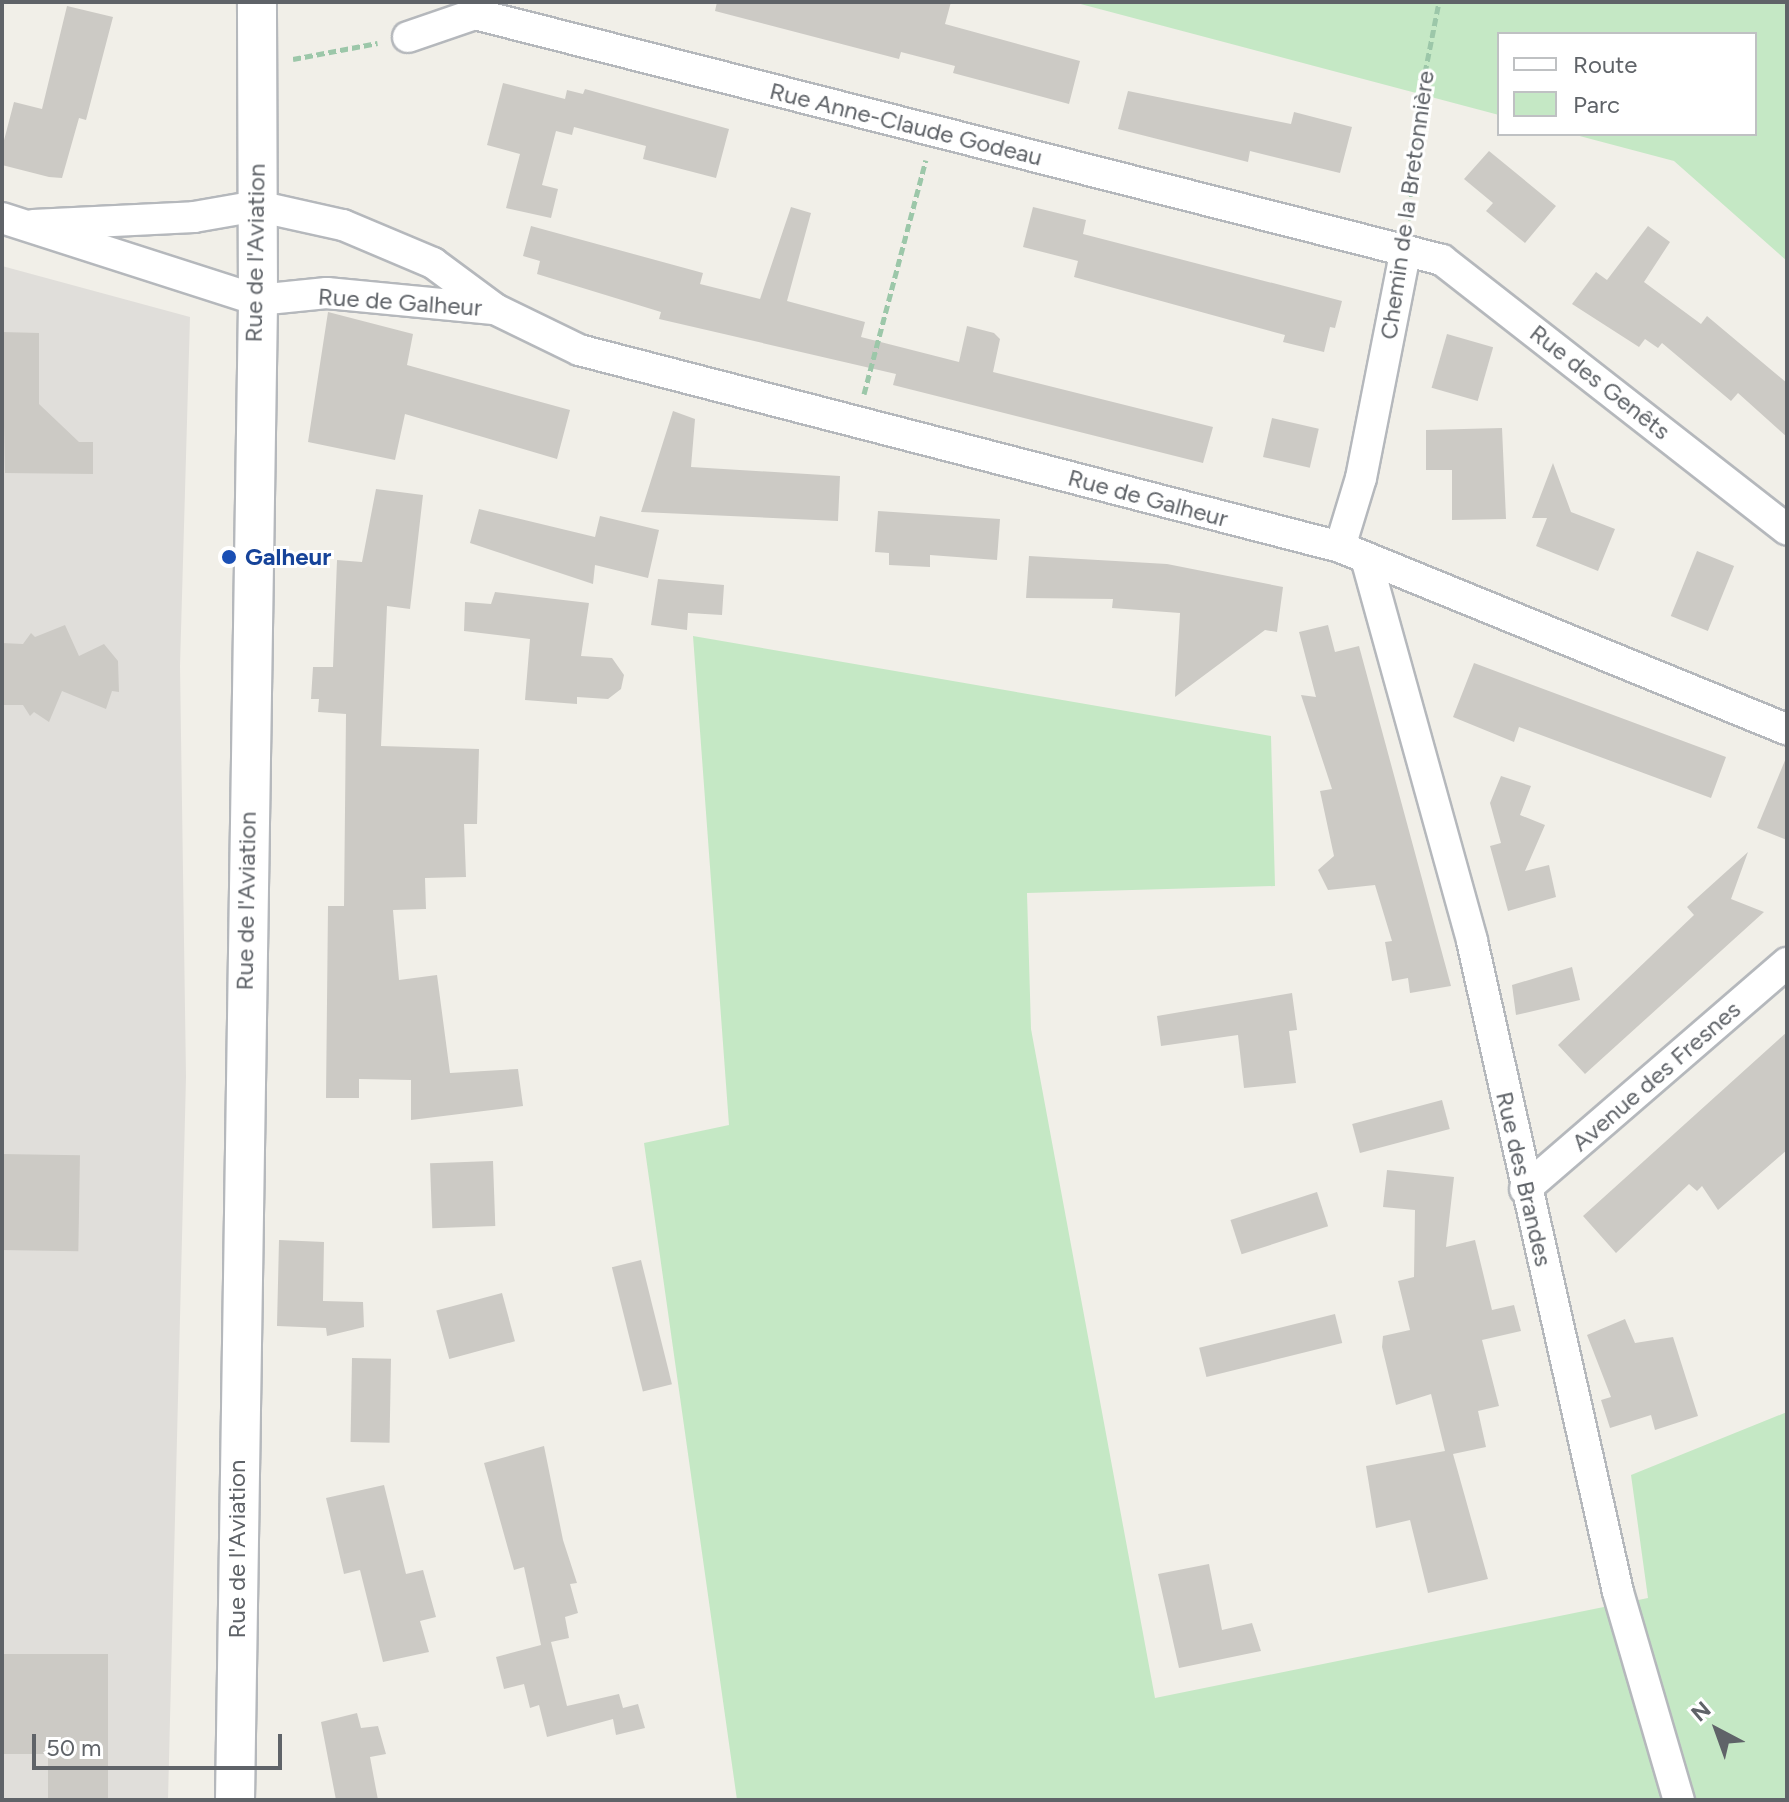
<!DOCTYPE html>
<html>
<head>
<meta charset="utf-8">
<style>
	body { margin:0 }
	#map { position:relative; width:1789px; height:1802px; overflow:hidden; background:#f1efe8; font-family:Figtree,sans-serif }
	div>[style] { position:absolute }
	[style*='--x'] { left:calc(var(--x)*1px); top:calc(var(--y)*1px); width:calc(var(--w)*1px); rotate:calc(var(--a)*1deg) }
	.industrial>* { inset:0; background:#e0deda }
	.green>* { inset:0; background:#c5e8c5 }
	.building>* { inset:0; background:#cccac5; transform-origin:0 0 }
	.path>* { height:5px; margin-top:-2.5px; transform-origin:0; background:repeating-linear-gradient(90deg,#9cc7a9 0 8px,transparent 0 12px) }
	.roads { filter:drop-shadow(2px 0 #b5b8bc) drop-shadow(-2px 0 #b5b8bc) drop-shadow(0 2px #b5b8bc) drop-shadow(0 -2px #b5b8bc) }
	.minor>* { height:30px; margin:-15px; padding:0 15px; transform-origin:15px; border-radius:15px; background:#fff }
	.tertiary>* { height:38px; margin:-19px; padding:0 19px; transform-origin:19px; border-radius:19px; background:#fff }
	.dots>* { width:22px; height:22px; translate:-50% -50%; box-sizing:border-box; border:4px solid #fff; border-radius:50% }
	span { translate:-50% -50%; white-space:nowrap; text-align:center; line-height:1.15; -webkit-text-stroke:6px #fff; paint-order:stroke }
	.street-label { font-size:24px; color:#5f6368 }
	.transit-label { font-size:24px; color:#164399; font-weight:700 }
	.left { translate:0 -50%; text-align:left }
	.frame { position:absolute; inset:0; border:4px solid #5f6368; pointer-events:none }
	.legend { position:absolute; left:1497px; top:32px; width:260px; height:104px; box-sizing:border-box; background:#fff; border:2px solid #bfc1c3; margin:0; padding:10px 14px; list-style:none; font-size:24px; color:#5f6368 }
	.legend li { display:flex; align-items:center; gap:16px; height:40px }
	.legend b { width:40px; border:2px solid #bfc1c3 }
	.north { position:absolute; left:1677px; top:1690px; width:80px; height:80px; -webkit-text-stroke:6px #fff; paint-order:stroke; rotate:319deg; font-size:22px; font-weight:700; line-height:32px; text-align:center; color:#5f6368 }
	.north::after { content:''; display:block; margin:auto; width:28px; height:36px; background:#5f6368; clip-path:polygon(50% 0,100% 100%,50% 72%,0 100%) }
	.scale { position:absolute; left:32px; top:1734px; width:250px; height:36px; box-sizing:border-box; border:4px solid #5f6368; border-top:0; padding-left:10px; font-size:24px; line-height:28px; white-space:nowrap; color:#5f6368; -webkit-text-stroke:6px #fff; paint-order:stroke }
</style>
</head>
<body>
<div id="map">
	<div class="industrial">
		<i style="clip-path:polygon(2px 266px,190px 317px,180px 666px,186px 1077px,168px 1800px,2px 1800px)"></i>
	</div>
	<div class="green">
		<i style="clip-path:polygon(1073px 2px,1787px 2px,1787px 261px,1674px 161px,1572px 134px,1755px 134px,1755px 34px,1499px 34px,1499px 115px)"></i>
		<i style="clip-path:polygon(693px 636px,1271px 736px,1275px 886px,1027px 893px,1031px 1029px,1155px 1698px,1648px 1598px,1631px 1475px,1787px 1412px,1787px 1800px,737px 1800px,644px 1143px,729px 1125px)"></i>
	</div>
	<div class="building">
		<i style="clip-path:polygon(717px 2px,951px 2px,945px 24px,1080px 61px,1069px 104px,953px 73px,955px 66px,901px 52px,899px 59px,715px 11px)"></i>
		<i style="clip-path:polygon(67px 6px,113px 17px,86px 120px,79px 118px,62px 178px,49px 177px,2px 165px,2px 148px,14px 102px,42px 109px)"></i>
		<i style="clip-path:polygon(503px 83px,565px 99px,567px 90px,583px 94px,585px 89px,729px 129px,716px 178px,643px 159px,646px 146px,574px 127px,572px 135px,556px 131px,542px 185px,558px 189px,551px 218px,506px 208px,520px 154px,487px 145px)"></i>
		<i style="clip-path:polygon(1128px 91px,1291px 124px,1294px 112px,1352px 127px,1340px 173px,1250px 151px,1248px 162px,1118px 129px)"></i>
		<i style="clip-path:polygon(1489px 151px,1556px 206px,1525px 243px,1486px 211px,1493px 203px,1464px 179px)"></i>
		<i style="clip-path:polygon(791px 207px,811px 213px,787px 301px,865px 322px,861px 337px,959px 362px,967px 326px,994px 333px,1000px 339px,993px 372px,1213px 427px,1203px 463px,893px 385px,896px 374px,659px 319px,661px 312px,537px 274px,540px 261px,523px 256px,531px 226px,703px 273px,700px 284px,760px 299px)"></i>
		<i style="clip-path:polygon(1033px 207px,1086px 220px,1083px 234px,1342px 301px,1335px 328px,1330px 327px,1324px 352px,1283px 342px,1285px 335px,1074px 277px,1078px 261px,1023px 247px)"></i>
		<i style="clip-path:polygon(1648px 226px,1670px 242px,1644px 282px,1701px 324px,1707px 316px,1787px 383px,1787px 437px,1738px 393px,1731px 401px,1662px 343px,1658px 348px,1645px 339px,1639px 347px,1572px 304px,1596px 272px,1607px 280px)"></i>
		<i style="clip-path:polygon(328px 312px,413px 334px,407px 365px,570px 410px,557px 459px,405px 414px,395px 460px,308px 442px)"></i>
		<i style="clip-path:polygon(2px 332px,39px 333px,39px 404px,79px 442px,93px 442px,93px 474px,5px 473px)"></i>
		<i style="left:1447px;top:334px;width:48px;height:56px;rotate:16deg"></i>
		<i style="clip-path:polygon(673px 411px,695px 419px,691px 467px,840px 476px,838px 521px,641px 512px)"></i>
		<i style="left:1272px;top:418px;width:48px;height:40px;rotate:13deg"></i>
		<i style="clip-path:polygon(1502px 428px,1506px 519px,1452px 520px,1452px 470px,1426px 470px,1426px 430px)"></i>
		<i style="clip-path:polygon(1553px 463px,1571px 512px,1615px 529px,1598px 571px,1536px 546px,1547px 518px,1532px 518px)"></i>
		<i style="clip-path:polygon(376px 489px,423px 495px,410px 609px,387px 606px,381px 746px,479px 749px,477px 824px,464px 824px,466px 877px,425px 878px,426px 909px,393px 910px,399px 980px,437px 975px,450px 1073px,518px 1069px,523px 1106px,411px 1120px,411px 1080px,359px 1079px,359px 1098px,326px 1098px,328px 906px,344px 906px,346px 714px,318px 712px,319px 699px,311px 699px,313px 667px,333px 667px,337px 560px,362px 562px)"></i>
		<i style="clip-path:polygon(479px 509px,595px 537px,600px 516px,659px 530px,648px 578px,595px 565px,593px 584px,470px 543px)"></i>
		<i style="clip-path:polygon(878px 511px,1000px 519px,997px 560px,930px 555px,930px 567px,889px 565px,889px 553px,875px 552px)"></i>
		<i style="left:1697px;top:551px;width:40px;height:70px;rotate:22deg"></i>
		<i style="clip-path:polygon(1029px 556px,1167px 564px,1283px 587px,1277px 632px,1265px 630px,1175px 697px,1180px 613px,1112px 608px,1113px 599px,1026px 598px)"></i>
		<i style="clip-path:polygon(658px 579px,724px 585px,722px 615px,688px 613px,687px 630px,651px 625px)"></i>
		<i style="clip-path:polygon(495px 592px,589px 603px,581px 656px,612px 658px,624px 675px,621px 689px,608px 699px,577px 697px,577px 704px,525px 700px,530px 639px,464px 631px,465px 602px,491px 604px)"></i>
		<i style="clip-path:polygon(65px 625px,79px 656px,104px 644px,118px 661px,119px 692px,112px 691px,106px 709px,62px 691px,49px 722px,34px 712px,30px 716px,23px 705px,2px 705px,2px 643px,23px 644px,31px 633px,35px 637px)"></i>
		<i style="clip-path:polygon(1328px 625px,1335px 652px,1359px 646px,1451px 986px,1410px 993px,1408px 978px,1392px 981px,1385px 942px,1392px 941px,1375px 885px,1328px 890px,1318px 870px,1334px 856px,1320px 791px,1332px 789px,1301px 695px,1316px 697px,1299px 632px)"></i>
		<i style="clip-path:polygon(1474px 663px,1726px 757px,1711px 798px,1519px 727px,1514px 742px,1453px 717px)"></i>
		<i style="clip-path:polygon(1786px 758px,1787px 758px,1787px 840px,1757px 828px)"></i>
		<i style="clip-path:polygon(1501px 776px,1531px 786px,1520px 815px,1545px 825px,1525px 871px,1549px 865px,1556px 897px,1508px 911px,1490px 846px,1501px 843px,1490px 803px)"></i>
		<i style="clip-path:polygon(1748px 852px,1731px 899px,1764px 912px,1585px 1074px,1558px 1045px,1694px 915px,1687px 907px)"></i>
		<i style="clip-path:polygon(1572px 967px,1580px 1000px,1516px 1015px,1512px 985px)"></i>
		<i style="clip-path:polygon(1292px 993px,1297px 1030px,1289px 1031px,1296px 1083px,1244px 1088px,1238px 1035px,1161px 1046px,1157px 1016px)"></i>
		<i style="clip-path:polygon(1787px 1032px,1787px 1150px,1718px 1210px,1702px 1186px,1697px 1191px,1689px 1184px,1616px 1253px,1583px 1216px)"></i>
		<i style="left:1442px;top:1100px;width:30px;height:93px;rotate:75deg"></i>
		<i style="left:2px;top:1154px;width:78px;height:96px;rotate:1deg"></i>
		<i style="left:493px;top:1161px;width:65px;height:63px;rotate:88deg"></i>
		<i style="clip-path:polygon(1387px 1170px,1454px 1177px,1446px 1247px,1475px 1240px,1492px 1310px,1514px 1305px,1521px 1331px,1482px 1340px,1499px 1406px,1478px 1411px,1486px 1447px,1453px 1454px,1488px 1579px,1428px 1593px,1410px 1520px,1376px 1528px,1366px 1466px,1445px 1451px,1431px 1394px,1396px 1405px,1382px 1347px,1383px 1336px,1410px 1330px,1398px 1281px,1414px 1277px,1415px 1210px,1383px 1207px)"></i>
		<i style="left:1317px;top:1192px;width:36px;height:91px;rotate:72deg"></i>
		<i style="clip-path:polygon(279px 1240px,324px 1242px,323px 1301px,363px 1302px,364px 1327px,327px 1336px,326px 1328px,277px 1326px)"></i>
		<i style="left:641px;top:1260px;width:128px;height:30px;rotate:76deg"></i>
		<i style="left:502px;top:1293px;width:50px;height:68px;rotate:75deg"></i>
		<i style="left:1335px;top:1314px;width:30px;height:140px;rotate:76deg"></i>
		<i style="clip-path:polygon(1625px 1319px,1635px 1343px,1673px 1337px,1698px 1416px,1655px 1430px,1651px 1415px,1610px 1428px,1601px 1400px,1611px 1397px,1587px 1335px)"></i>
		<i style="left:352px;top:1358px;width:39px;height:84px;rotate:1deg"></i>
		<i style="clip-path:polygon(544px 1446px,563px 1540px,577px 1583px,570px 1584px,578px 1613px,565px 1617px,569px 1638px,551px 1642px,567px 1706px,619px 1694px,623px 1708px,638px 1704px,645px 1728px,616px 1735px,613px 1719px,547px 1737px,539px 1705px,530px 1708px,524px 1684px,504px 1689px,496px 1657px,541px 1645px,524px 1567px,514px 1570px,484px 1463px)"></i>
		<i style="clip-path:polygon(384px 1485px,406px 1574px,423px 1570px,436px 1617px,420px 1621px,429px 1652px,383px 1662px,360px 1570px,344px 1574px,326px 1498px)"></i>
		<i style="clip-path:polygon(1209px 1564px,1222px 1630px,1252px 1623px,1261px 1651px,1179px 1668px,1158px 1574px)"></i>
		<i style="clip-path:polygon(2px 1654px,108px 1654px,108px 1800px,48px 1800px,48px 1754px,2px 1754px)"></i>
		<i style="clip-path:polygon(357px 1713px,361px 1728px,378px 1726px,386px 1754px,370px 1757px,378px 1800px,336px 1800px,321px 1722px)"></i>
	</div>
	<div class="path">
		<i style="--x:293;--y:59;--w:86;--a:-10.7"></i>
		<i style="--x:1408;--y:220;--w:112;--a:-84.9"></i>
		<i style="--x:1418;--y:108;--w:108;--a:-78.8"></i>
		<i style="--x:864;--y:394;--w:242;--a:-75.2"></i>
	</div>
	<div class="roads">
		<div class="minor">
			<i style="--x:408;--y:37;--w:71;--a:-18.9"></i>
			<i style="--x:475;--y:14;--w:998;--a:14.27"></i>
			<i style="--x:1442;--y:260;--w:438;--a:38"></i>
			<i style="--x:2;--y:218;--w:269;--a:17.8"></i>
			<i style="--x:258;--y:300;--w:69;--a:-5.8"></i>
			<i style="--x:327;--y:293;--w:167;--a:5.5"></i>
			<i style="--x:33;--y:225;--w:161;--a:-2.8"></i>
			<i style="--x:194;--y:217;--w:64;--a:-9.9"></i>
			<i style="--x:257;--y:206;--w:88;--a:12.5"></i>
			<i style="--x:343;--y:225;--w:98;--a:22.9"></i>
			<i style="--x:433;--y:263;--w:77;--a:36.6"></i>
			<i style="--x:495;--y:309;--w:93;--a:26"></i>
			<i style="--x:579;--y:350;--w:786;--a:14.51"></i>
			<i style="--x:1340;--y:547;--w:483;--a:22.2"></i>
			<i style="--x:1340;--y:547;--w:72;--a:-73.1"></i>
			<i style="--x:1361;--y:478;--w:229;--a:-78.9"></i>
			<i style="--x:1366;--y:558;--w:397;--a:74.5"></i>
			<i style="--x:1472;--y:941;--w:667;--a:77.36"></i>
			<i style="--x:1618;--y:1592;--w:217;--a:73.7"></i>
			<i style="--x:1525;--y:1189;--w:346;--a:-40.8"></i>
		</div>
		<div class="tertiary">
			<i style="--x:235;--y:1800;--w:1500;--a:-89.12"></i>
			<i style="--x:258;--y:300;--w:298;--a:-90.2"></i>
		</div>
	</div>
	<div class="dots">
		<i style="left:229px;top:557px;background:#1a4fb4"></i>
	</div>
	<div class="street-label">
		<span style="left:906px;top:124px;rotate:14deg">Rue Anne-Claude Godeau</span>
		<span style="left:1407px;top:205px;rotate:-82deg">Chemin de la Bretonnière</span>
		<span style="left:255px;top:253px;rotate:-89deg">Rue de l'Aviation</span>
		<span style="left:400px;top:302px;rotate:4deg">Rue de Galheur</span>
		<span style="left:1600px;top:382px;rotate:38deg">Rue des Genêts</span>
		<span style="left:1148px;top:498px;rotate:15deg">Rue de Galheur</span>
		<span style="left:246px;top:901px;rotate:-89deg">Rue de l'Aviation</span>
		<span style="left:1656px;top:1076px;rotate:-41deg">Avenue des Fresnes</span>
		<span style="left:1524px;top:1179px;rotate:77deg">Rue des Brandes</span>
		<span style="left:237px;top:1549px;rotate:-90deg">Rue de l'Aviation</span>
	</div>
	<div class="transit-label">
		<span class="left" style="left:245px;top:557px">Galheur</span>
	</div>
	<div class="frame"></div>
	<ul class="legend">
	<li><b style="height:10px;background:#fff"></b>Route</li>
	<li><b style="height:22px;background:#c5e8c5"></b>Parc</li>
	</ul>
	<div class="north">N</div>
	<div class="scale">50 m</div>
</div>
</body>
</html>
